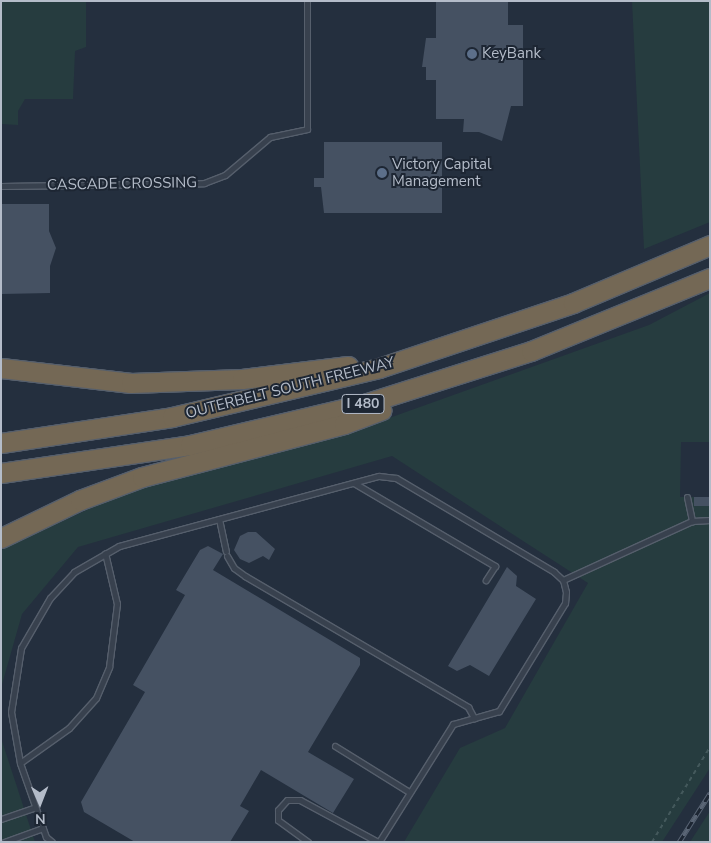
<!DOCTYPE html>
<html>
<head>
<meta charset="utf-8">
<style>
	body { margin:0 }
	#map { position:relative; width:711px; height:843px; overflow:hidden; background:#242f3e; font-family:"Nunito Sans",sans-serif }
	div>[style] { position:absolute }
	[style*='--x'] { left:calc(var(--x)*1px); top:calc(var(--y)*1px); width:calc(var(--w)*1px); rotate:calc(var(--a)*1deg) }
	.green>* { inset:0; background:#263c3f }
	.building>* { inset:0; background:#455162; transform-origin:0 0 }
	.path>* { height:2px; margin-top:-1px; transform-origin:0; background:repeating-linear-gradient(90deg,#44595c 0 4px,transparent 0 8px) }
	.roads { filter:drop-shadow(1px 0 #565f6c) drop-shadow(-1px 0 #565f6c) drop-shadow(0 1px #565f6c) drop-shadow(0 -1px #565f6c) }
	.lane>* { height:5px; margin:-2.5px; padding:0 2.5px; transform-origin:2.5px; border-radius:2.5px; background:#38414e }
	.highway>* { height:19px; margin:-9.5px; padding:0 9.5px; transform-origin:9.5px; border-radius:9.5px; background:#746855 }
	.rail>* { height:4.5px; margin-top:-2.25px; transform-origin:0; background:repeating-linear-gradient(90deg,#1d2633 0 8px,#5a6575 0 16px); box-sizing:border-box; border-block:1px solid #5a6575 }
	.dots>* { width:14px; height:14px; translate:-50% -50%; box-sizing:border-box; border:2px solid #1d2633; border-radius:50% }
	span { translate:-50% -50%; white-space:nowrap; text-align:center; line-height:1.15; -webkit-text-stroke:4px #1d2633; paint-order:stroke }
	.shield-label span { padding:1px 4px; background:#1d2633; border:1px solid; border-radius:4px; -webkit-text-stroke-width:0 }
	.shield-label { font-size:14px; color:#b4bcc9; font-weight:700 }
	.poi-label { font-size:15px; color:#b4bcc9 }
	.left { translate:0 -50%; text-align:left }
	.street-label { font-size:15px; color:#b4bcc9 }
	.frame { position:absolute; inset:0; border:2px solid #b4bcc9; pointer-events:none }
	.north { position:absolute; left:15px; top:778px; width:50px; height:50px; -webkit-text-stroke:4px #1d2633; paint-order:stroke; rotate:179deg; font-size:14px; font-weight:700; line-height:20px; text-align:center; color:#b4bcc9 }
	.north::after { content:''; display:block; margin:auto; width:18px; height:22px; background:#b4bcc9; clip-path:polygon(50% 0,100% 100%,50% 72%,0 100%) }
</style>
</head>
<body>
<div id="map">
	<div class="green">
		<i style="clip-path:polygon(1px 1px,86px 1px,86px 47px,75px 51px,73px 99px,25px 99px,18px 111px,18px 125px,1px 124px)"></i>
		<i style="clip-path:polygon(632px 1px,710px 1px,710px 222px,644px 249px)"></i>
		<i style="clip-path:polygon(710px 293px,710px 442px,681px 442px,680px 497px,694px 497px,694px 506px,710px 505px,710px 768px,662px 842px,404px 842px,460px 748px,505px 728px,588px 583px,392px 456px,78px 547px,22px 614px,1px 688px,1px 550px,140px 485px,378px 422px,649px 325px)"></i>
		<i style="clip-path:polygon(1px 738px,35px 842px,1px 842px)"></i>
		<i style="clip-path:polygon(710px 811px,710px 842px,690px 842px)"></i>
	</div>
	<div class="building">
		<i style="clip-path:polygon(436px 1px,508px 1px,508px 25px,523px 25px,523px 106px,511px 106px,502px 141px,479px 132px,463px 132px,464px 119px,436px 119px,436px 80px,426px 80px,426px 67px,422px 67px,426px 38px,436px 38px)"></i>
		<i style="clip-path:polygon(324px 142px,442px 142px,442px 213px,324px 213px,321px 187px,314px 187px,314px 178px,324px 178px)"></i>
		<i style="clip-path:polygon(1px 204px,49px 204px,49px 231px,56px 248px,50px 266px,50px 293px,1px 294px)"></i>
		<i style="left:694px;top:497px;width:16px;height:9px"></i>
		<i style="clip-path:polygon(248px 532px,256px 532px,275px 549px,269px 560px,263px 556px,249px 563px,240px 559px,234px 550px,240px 536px)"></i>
		<i style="clip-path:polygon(208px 546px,223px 554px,213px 570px,360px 658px,360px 665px,308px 752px,354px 779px,333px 813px,261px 770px,240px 806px,249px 811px,230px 842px,135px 842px,84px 812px,81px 802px,145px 692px,133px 685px,185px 595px,176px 590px,200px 550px)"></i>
		<i style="clip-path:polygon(507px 567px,517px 576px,516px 586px,536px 599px,489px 676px,470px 665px,457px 671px,448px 666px)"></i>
	</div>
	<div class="path">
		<i style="--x:652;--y:842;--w:111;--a:-58.6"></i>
	</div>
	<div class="roads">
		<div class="lane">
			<i style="--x:1;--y:186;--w:203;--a:-0.8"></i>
			<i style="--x:204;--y:183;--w:22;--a:-21"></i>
			<i style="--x:225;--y:175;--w:59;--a:-40.2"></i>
			<i style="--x:270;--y:137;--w:38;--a:-12"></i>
			<i style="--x:307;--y:129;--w:128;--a:-90"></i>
			<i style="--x:354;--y:483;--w:164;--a:30.5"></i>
			<i style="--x:495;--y:566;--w:17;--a:123"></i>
			<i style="--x:687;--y:497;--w:25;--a:78"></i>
			<i style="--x:219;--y:519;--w:33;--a:78"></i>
			<i style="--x:227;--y:556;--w:14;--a:60"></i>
			<i style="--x:234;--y:568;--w:14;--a:36"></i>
			<i style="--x:245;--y:576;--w:259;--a:30.4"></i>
			<i style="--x:468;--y:707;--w:13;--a:61"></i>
			<i style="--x:563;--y:580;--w:142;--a:-24.6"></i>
			<i style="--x:692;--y:521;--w:18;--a:-3"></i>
			<i style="--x:335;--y:746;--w:87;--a:31.9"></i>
			<i style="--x:20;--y:763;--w:60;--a:-35.5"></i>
			<i style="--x:69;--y:728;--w:40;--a:-48"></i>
			<i style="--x:96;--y:698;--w:34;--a:-67"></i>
			<i style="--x:109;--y:667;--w:64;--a:-82.8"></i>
			<i style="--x:117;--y:604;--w:52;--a:-103.2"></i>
			<i style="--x:1;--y:819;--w:36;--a:-19"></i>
			<i style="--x:4;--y:842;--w:41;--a:-19.7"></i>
			<i style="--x:52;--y:842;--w:8;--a:-140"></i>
			<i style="--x:46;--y:837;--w:78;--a:-109.4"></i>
			<i style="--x:20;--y:763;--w:52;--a:-100"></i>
			<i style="--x:11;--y:712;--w:65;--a:-81.1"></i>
			<i style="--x:21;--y:648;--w:58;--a:-59.9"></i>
			<i style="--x:50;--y:598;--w:35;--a:-47"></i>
			<i style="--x:74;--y:572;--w:52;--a:-30"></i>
			<i style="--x:119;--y:546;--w:269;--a:-15.1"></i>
			<i style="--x:379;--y:476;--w:17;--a:7"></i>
			<i style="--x:396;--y:478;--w:184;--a:30.7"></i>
			<i style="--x:554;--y:572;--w:12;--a:42"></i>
			<i style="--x:563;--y:580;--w:12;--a:76"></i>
			<i style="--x:566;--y:592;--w:11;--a:95"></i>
			<i style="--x:565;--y:603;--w:127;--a:121.4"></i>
			<i style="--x:499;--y:711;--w:48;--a:164.2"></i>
			<i style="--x:453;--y:724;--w:139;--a:122.1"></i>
			<i style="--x:308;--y:842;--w:37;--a:-144"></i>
			<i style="--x:278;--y:820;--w:10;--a:-90"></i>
			<i style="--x:278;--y:810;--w:13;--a:-48"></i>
			<i style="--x:287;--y:800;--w:13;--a:0"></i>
			<i style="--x:300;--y:800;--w:89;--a:28.3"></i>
		</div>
		<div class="highway">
			<i style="--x:1;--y:368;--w:131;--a:6.6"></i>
			<i style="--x:131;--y:383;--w:111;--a:-2.1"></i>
			<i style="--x:242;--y:379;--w:107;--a:-7"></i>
			<i style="--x:1;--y:443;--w:173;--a:-8.6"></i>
			<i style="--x:172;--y:417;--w:213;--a:-13.3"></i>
			<i style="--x:379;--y:368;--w:205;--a:-18.5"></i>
			<i style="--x:573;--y:303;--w:149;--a:-22.9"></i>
			<i style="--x:1;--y:473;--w:191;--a:-8.4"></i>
			<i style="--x:190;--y:445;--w:182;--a:-13.3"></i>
			<i style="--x:367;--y:403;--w:172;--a:-17.6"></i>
			<i style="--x:531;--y:351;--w:193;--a:-22.2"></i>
			<i style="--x:1;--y:538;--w:88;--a:-25.7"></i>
			<i style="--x:80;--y:500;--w:66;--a:-20.4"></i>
			<i style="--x:142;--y:477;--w:209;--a:-14.7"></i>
			<i style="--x:344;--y:424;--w:40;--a:-20.2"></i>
		</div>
	</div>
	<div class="rail">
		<i style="--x:679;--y:842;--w:58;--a:-57.7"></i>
	</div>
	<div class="dots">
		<i style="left:472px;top:54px;background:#5c6f8a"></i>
		<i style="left:382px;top:173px;background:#5c6f8a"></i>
	</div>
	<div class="shield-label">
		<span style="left:363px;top:404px">I 480</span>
	</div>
	<div class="poi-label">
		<span class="left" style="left:482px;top:54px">KeyBank</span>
		<span class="left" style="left:392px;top:173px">Victory Capital<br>Management</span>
	</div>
	<div class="street-label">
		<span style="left:122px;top:184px;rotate:-1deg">CASCADE CROSSING</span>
		<span style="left:290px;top:388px;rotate:-14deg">OUTERBELT SOUTH FREEWAY</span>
	</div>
	<div class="frame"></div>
	<div class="north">N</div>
</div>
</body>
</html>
